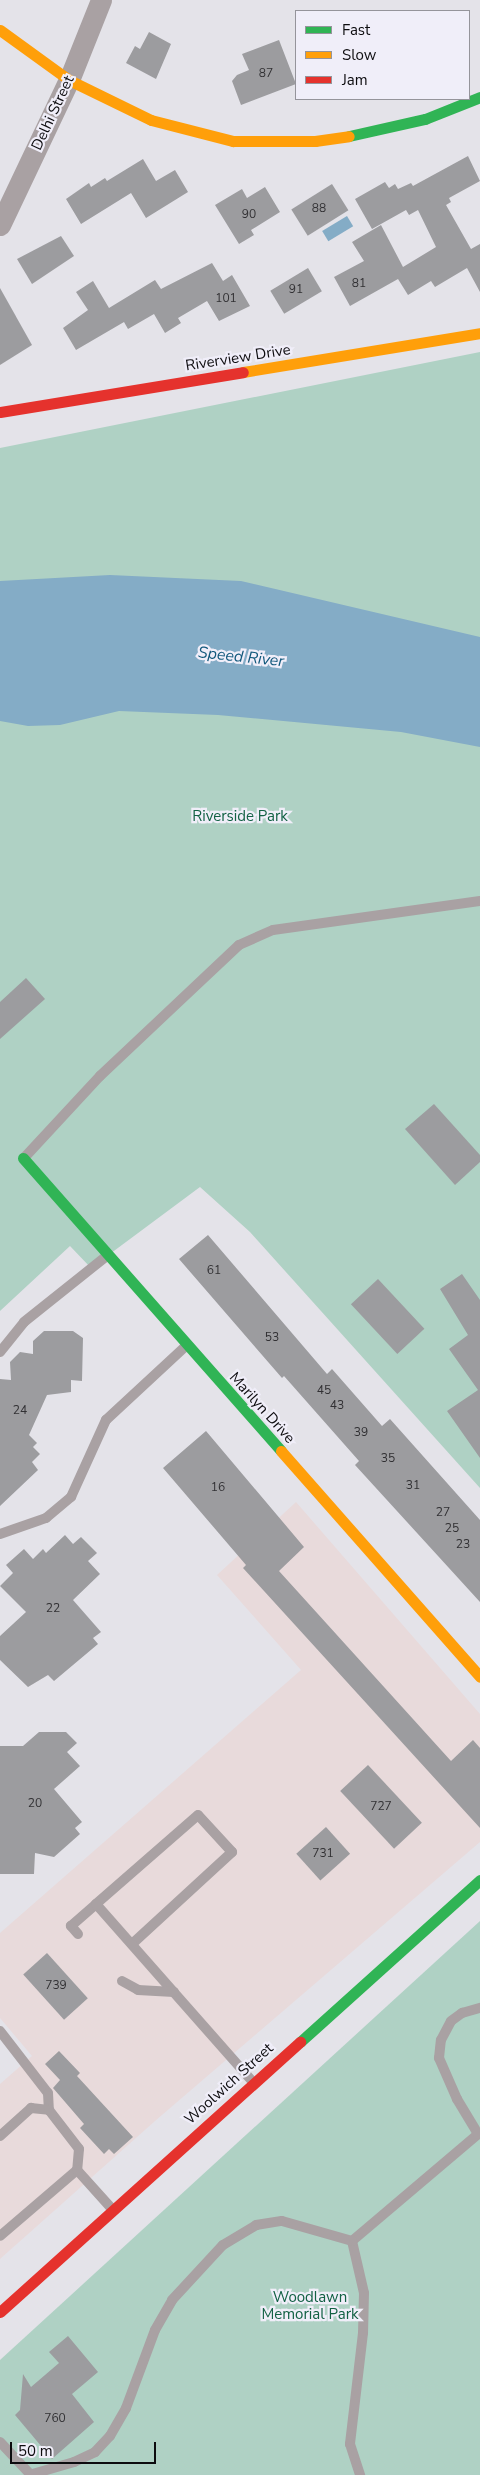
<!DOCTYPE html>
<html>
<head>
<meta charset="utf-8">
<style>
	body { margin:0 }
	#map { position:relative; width:480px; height:2475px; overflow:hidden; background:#e4e3e9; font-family:"Nunito Sans",sans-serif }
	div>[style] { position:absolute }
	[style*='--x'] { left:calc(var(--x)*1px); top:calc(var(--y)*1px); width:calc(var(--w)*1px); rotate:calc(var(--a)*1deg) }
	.commercial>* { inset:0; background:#e8dadb }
	.green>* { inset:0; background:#afd1c4 }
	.water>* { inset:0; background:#84acc6; transform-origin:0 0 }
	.building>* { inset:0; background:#9c9c9f; transform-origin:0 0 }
	.lane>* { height:10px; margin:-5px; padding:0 5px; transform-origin:5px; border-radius:5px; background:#a9a1a3 }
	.street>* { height:21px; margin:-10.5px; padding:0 10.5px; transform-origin:10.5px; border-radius:10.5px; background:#a9a1a3 }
	.fast>* { height:11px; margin:-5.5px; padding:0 5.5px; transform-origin:5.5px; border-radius:5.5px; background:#30b455 }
	.slow>* { height:11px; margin:-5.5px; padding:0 5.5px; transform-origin:5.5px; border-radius:5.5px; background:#ff9f0a }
	.jam>* { height:11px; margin:-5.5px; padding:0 5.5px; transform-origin:5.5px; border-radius:5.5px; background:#e5322d }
	span { translate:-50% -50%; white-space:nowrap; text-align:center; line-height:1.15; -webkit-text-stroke:4.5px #f0eef9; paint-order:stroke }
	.number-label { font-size:12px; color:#313033 }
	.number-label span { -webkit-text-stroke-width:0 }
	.street-label { font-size:15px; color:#0d0c0f }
	.park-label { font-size:15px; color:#126144 }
	.water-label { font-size:16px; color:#11587c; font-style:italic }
	.legend { position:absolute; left:295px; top:10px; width:175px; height:90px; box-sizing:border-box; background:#f0eef9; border:1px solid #95949b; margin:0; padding:6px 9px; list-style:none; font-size:15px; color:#0d0c0f }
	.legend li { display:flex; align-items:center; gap:10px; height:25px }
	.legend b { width:25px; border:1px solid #95949b }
	.scale { position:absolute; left:10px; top:2442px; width:146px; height:22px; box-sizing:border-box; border:2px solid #0d0c0f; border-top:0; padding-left:6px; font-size:15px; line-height:18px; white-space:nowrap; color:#0d0c0f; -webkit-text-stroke:4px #f0eef9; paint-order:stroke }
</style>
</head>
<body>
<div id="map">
	<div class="commercial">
		<i style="clip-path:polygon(296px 1502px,480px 1714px,480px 1842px,155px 2121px,0 2259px,0 2084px,32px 2056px,0 2018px,0 1933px,301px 1670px,217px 1575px)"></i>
	</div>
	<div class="green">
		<i style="clip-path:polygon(480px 352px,480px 1488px,250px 1232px,200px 1187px,91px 1268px,70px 1246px,0 1311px,0 448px)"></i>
		<i style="clip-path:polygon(480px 1921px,480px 2475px,0 2475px,0 2360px)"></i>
	</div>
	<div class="water">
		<i style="left:347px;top:216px;width:12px;height:29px;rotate:59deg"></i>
		<i style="clip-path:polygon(110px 575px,241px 581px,480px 637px,480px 747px,401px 732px,218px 715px,119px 711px,60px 725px,28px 726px,0 721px,0 581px)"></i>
	</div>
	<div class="building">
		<i style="clip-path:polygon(149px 32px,171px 44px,156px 79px,126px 63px,135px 46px,140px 49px)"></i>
		<i style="clip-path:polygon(279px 40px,296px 84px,241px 105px,232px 81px,237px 75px,249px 70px,242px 54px)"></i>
		<i style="clip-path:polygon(468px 156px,480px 181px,449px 198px,451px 202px,446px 205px,471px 249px,480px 244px,480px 292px,467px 268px,435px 287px,431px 281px,408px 295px,398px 279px,350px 306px,334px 277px,364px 261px,352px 242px,381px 225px,403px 267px,436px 247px,418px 210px,409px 215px,406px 210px,372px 229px,355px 199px,385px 182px,389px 188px,395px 184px,398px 189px,411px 183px,413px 186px)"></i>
		<i style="clip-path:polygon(143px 159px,156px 181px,175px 170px,188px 192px,146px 218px,131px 193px,81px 224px,66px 199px,89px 183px,91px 187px,105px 178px,107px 181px)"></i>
		<i style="left:332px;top:184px;width:31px;height:48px;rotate:58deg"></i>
		<i style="clip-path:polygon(265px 187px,280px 212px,251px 230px,254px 235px,239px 244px,215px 205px,242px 189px,247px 198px)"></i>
		<i style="clip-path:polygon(61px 236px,74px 256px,32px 284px,17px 259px)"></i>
		<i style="clip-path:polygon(212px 263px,223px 281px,232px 275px,250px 306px,219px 321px,207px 301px,178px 318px,181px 323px,165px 333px,154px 314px,128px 329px,124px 322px,76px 350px,63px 328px,88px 310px,76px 292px,93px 281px,109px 308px,155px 280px,161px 289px)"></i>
		<i style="left:308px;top:268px;width:27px;height:44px;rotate:59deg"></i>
		<i style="clip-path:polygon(0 288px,32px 345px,0 365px)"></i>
		<i style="clip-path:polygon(26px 978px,45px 999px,0 1039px,0 1002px)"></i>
		<i style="clip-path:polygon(434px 1104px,480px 1155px,480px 1162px,455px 1185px,405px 1129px)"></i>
		<i style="clip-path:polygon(208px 1235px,327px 1374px,332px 1369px,382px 1426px,390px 1419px,480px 1520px,480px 1602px,355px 1465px,359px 1461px,284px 1376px,282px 1378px,179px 1259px)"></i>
		<i style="clip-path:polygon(462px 1274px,480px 1300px,480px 1458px,447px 1411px,478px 1390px,449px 1349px,468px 1335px,440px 1289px)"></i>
		<i style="left:378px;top:1279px;width:68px;height:37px;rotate:47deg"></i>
		<i style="clip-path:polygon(44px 1331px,73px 1331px,83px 1338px,82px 1381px,71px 1380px,71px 1392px,47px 1395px,29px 1435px,37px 1443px,33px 1447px,40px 1454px,32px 1462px,38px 1470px,0 1506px,0 1379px,11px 1380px,10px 1362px,20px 1352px,33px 1354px,33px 1341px)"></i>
		<i style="clip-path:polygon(206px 1431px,304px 1547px,279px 1571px,451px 1761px,473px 1740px,480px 1748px,480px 1828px,243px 1568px,246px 1565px,163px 1468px)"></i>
		<i style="clip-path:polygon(65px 1535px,73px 1544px,81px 1537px,97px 1553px,88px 1561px,100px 1574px,73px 1600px,101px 1632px,93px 1638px,98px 1644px,54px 1681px,48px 1675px,28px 1687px,0 1660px,0 1636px,26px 1612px,0 1586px,13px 1573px,6px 1565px,24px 1549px,33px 1559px,43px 1549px,46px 1553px)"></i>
		<i style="clip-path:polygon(39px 1732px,66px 1732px,77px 1743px,67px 1752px,80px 1766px,54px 1789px,82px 1822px,75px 1828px,80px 1834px,54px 1857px,35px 1853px,34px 1874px,0 1874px,0 1746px,23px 1746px)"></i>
		<i style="left:368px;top:1765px;width:79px;height:38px;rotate:47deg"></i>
		<i style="left:326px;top:1827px;width:36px;height:40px;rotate:48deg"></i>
		<i style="left:47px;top:1953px;width:61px;height:32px;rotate:48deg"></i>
		<i style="clip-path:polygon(59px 2051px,80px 2073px,77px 2076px,133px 2137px,114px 2154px,109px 2149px,104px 2154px,80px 2128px,84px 2124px,53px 2088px,60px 2080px,45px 2064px)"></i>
		<i style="clip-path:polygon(68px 2336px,98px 2372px,72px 2394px,94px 2422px,52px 2459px,15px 2415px,20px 2410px,23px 2374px,31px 2387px,59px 2363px,49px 2352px)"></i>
	</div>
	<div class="lane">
		<i style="--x:24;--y:1158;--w:112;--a:-47.2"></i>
		<i style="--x:100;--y:1076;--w:191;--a:-43.3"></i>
		<i style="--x:239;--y:945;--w:37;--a:-24"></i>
		<i style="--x:273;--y:930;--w:209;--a:-8"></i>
		<i style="--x:0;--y:1352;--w:38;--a:-51"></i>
		<i style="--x:24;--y:1322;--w:107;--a:-38.6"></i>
		<i style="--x:0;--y:1534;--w:49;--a:-19.2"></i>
		<i style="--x:46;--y:1518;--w:33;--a:-40"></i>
		<i style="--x:71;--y:1497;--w:85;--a:-65.6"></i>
		<i style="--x:106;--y:1420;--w:109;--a:-42.8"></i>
		<i style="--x:78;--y:1934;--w:11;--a:-131"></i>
		<i style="--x:71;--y:1926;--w:33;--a:-41"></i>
		<i style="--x:132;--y:1944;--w:136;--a:-42.6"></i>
		<i style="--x:232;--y:1852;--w:50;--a:-132.6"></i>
		<i style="--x:198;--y:1815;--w:135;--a:138.9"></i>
		<i style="--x:96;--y:1904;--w:237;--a:48.6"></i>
		<i style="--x:122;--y:1981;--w:18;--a:29"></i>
		<i style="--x:138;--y:1990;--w:36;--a:3"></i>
		<i style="--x:0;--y:2031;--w:78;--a:52.3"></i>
		<i style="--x:48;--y:2093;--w:17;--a:87"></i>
		<i style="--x:0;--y:2136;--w:42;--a:-42.1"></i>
		<i style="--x:31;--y:2108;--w:18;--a:6"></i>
		<i style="--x:49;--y:2110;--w:49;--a:52.4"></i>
		<i style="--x:79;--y:2149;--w:21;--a:95"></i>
		<i style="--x:77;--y:2170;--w:101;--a:139.4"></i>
		<i style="--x:77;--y:2170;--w:52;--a:48.1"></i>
		<i style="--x:352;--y:2241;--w:165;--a:-40.3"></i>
		<i style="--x:478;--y:2134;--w:41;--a:-121"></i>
		<i style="--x:457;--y:2099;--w:45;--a:-113.7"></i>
		<i style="--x:439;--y:2058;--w:18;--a:-84"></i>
		<i style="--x:441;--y:2040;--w:21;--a:-62"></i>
		<i style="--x:451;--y:2021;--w:14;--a:-36"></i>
		<i style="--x:462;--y:2013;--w:19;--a:-16"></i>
		<i style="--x:352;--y:2241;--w:53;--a:77"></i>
		<i style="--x:364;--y:2293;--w:40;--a:91.4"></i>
		<i style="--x:363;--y:2333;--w:112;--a:96.7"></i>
		<i style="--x:350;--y:2444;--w:33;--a:72"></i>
		<i style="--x:0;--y:2442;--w:45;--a:46.8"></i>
		<i style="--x:29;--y:2475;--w:47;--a:-16.1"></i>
		<i style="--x:74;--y:2462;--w:23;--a:-25"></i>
		<i style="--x:95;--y:2452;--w:22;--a:-47"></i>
		<i style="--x:110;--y:2436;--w:32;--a:-60"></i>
		<i style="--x:126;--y:2408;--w:83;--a:-69.6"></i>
		<i style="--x:155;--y:2330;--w:34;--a:-60"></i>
		<i style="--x:172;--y:2300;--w:75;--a:-47.2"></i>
		<i style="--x:223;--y:2245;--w:39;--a:-31"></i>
		<i style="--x:256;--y:2225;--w:26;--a:-9"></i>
		<i style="--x:282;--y:2221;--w:73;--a:15.9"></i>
	</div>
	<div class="street">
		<i style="--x:0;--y:225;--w:161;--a:-64.6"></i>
		<i style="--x:69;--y:80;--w:86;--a:-68.2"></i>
	</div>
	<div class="fast">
		<i style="--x:349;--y:136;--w:78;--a:-12.6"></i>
		<i style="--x:425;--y:119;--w:59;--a:-21.8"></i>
		<i style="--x:23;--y:1158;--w:390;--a:48.6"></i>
		<i style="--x:300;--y:2042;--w:242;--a:-42"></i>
	</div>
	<div class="slow">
		<i style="--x:0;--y:30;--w:85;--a:35.9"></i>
		<i style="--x:69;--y:80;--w:91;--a:26"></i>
		<i style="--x:151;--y:120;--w:85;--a:14.4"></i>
		<i style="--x:233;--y:141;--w:82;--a:0"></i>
		<i style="--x:315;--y:141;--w:34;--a:-8"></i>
		<i style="--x:243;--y:372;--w:240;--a:-9.3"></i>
		<i style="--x:281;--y:1451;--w:301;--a:48.6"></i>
	</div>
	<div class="jam">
		<i style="--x:0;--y:412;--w:246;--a:-9.3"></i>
		<i style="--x:0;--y:2312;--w:404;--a:-42"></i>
	</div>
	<div class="number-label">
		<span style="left:266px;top:74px">87</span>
		<span style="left:319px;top:209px">88</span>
		<span style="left:249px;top:215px">90</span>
		<span style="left:359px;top:284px">81</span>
		<span style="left:296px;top:290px">91</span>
		<span style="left:226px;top:299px">101</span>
		<span style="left:214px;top:1271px">61</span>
		<span style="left:272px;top:1338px">53</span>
		<span style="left:324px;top:1391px">45</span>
		<span style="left:337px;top:1406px">43</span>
		<span style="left:20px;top:1411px">24</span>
		<span style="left:361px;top:1433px">39</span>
		<span style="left:388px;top:1459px">35</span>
		<span style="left:413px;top:1486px">31</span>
		<span style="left:218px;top:1488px">16</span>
		<span style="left:443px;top:1513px">27</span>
		<span style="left:452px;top:1529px">25</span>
		<span style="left:463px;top:1545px">23</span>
		<span style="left:53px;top:1609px">22</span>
		<span style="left:35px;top:1804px">20</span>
		<span style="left:381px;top:1807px">727</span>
		<span style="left:323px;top:1854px">731</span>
		<span style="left:56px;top:1986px">739</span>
		<span style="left:55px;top:2419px">760</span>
	</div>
	<div class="street-label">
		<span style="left:53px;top:113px;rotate:-65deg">Delhi Street</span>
		<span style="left:238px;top:358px;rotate:-9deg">Riverview Drive</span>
		<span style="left:262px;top:1408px;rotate:48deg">Marilyn Drive</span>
		<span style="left:229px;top:2084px;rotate:-42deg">Woolwich Street</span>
	</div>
	<div class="park-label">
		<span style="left:240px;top:817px">Riverside Park</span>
		<span style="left:310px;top:2306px">Woodlawn<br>Memorial Park</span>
	</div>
	<div class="water-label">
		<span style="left:241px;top:657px;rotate:6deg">Speed River</span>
	</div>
	<ul class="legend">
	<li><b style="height:6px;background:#30b455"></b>Fast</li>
	<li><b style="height:6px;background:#ff9f0a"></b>Slow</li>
	<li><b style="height:6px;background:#e5322d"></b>Jam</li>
	</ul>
	<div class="scale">50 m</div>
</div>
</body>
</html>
